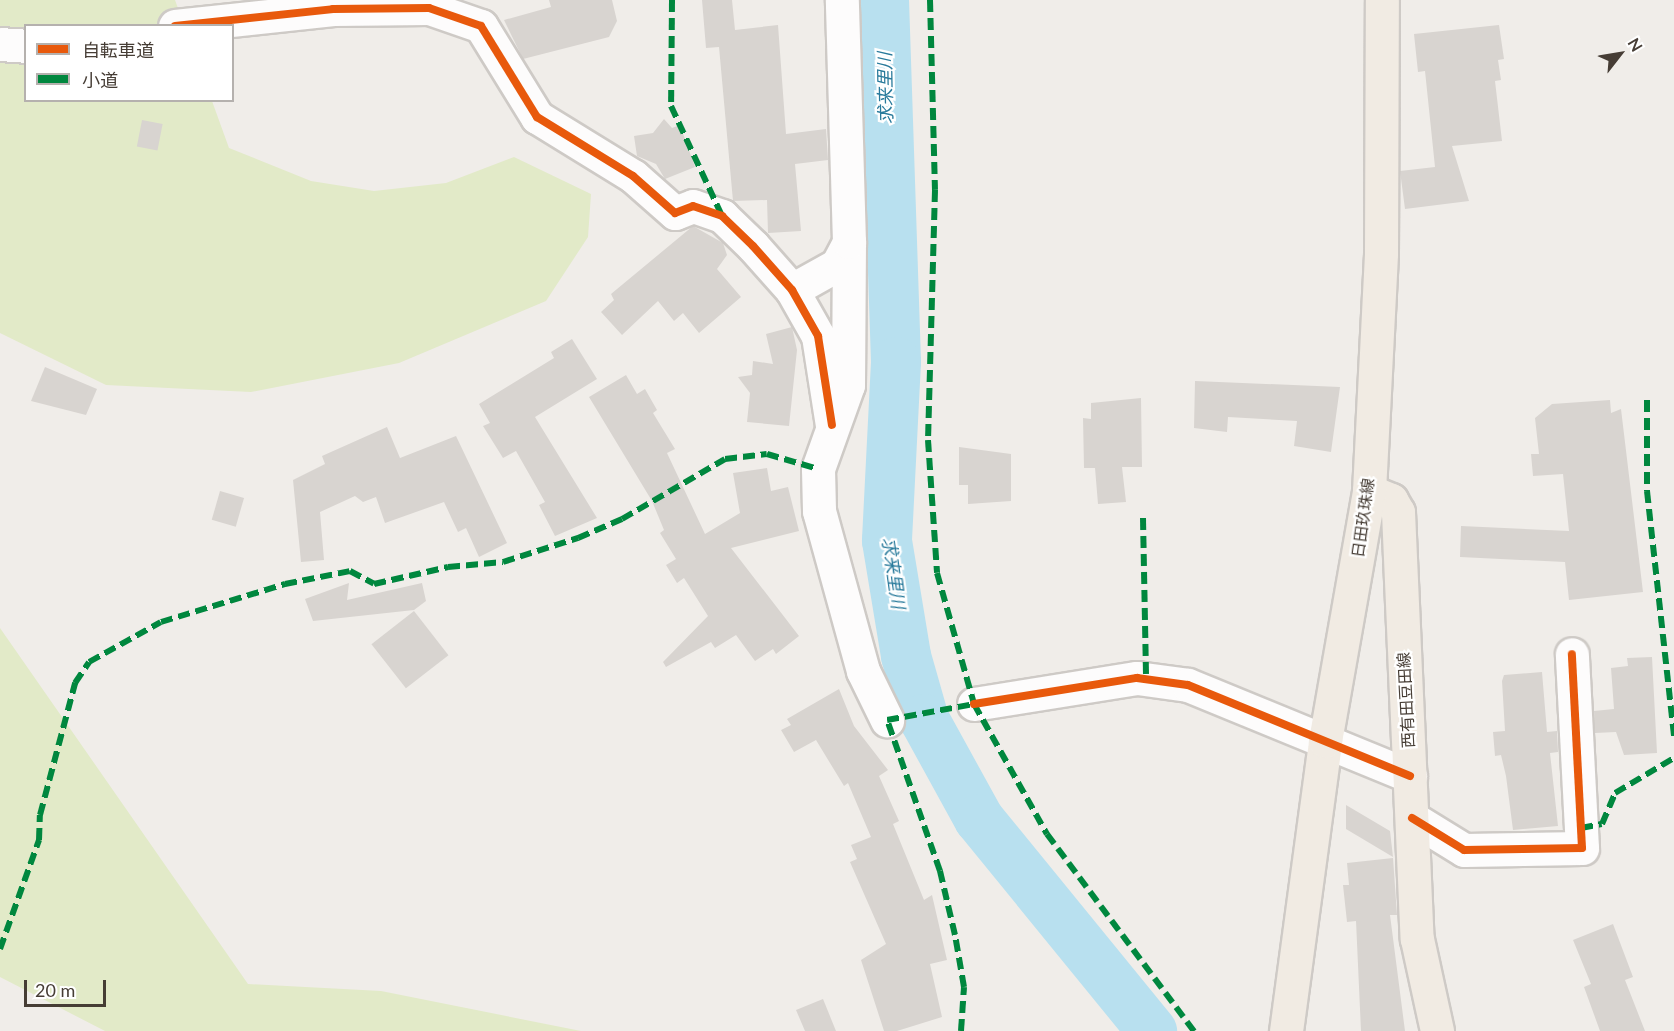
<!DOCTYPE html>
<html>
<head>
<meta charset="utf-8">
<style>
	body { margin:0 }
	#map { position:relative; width:1674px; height:1031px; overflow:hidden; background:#f0ede9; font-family:Lato,"Noto Sans JP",sans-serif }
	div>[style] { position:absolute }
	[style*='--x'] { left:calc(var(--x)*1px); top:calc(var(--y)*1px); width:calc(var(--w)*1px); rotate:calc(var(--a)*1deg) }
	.green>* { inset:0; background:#e2eac8 }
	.river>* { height:50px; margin:-25px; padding:0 25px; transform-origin:25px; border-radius:25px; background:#b8e0ef }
	.building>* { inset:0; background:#d8d4d0; transform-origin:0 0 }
	.roads { filter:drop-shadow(2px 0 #cecac6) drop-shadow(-2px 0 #cecac6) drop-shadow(0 2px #cecac6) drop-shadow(0 -2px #cecac6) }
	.minor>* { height:33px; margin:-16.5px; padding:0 16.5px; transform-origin:16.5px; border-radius:16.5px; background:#fdfcfc }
	.major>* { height:33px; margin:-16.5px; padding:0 16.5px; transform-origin:16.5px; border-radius:16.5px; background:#f1ebe3 }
	.quiet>* { height:6px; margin-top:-3px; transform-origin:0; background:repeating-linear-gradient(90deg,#00873e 0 12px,transparent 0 18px) }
	.cycleway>* { height:8px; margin:-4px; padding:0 4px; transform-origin:4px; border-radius:4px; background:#e8590c }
	span { translate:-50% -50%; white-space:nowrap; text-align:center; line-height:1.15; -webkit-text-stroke:4.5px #fff; paint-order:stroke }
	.street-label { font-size:16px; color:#463d35 }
	.water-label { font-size:18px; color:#287a9b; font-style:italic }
	.legend { position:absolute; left:24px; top:24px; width:210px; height:78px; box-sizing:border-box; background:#fff; border:2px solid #b5b1ae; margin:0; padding:8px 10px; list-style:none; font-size:18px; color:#463d35 }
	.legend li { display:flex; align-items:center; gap:12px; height:30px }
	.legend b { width:30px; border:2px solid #b5b1ae }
	.north { position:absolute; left:1590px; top:24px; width:60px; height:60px; -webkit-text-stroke:4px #fff; paint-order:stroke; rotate:59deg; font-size:16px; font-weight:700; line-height:24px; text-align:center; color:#463d35 }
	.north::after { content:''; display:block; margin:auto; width:21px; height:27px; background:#463d35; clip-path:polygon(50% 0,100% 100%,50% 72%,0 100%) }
	.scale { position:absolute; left:24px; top:980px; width:82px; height:27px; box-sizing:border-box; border:3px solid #463d35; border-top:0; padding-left:8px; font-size:18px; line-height:21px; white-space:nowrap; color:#463d35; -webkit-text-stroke:4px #fff; paint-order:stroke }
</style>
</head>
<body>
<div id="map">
	<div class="green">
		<i style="clip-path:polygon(0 0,175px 0,184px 25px,26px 26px,26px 100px,212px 101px,229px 148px,311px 181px,374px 191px,446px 183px,514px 157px,591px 194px,588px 237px,546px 301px,399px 363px,251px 392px,106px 385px,0 333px)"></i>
		<i style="clip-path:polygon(0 628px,248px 984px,381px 991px,581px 1031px,105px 1031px,0 977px)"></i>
	</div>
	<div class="river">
		<i style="--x:884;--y:0;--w:362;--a:88.1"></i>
		<i style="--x:896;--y:362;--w:179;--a:92.9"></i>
		<i style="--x:887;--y:541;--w:117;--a:80.6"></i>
		<i style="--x:906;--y:656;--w:66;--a:74.1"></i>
		<i style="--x:924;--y:719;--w:114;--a:61.2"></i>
		<i style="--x:979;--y:819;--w:274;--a:50.8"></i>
	</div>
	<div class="building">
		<i style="clip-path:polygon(549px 0,612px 0,617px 21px,609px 37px,523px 59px,504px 20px,551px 7px)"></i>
		<i style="clip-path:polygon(702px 0,732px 0,735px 30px,778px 25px,786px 134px,826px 129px,828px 160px,795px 164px,801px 231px,768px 233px,767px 200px,733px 201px,719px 47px,706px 48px)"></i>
		<i style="clip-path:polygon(1499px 25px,1504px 59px,1498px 60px,1501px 80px,1495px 81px,1502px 141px,1452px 146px,1469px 201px,1405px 209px,1400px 171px,1435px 167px,1425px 71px,1418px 72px,1414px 34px)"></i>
		<i style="clip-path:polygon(664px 119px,672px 128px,680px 125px,695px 167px,665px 179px,656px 164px,637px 156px,634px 136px,653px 133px)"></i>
		<i style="left:142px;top:120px;width:21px;height:27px;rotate:11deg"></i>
		<i style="clip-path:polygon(693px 226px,723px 243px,727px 255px,717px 269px,741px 297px,699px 333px,683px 313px,674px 321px,658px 301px,622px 335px,601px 312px,614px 300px,611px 294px)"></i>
		<i style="clip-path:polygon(792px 327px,797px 350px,789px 426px,747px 422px,750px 393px,738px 377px,752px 375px,753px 361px,773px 364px,766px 334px)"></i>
		<i style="clip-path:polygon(572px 339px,597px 379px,535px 417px,597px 518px,555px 536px,539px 505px,545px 502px,516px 451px,503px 458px,483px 426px,490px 423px,479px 404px,554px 358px,551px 352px)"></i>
		<i style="clip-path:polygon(45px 367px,97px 389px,86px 415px,31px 401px)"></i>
		<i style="clip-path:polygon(626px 375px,637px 394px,645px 389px,657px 410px,653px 413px,675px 449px,667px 453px,705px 534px,740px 513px,733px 473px,767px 468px,771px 491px,788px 487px,799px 531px,731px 548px,799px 636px,776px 654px,773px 649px,755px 661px,736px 635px,715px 648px,711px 642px,666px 667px,663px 662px,708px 616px,684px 578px,677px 583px,666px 565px,676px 559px,660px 533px,664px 530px,652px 501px,589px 397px)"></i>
		<i style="clip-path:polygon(1195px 381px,1340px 387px,1331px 452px,1294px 446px,1297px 421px,1228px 417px,1227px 432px,1194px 428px)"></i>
		<i style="clip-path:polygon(1141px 398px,1142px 467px,1122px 467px,1126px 502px,1098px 504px,1095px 468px,1084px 468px,1083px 418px,1091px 419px,1091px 403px)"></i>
		<i style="clip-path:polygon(1610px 400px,1611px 413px,1621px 409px,1643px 592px,1569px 600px,1565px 562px,1460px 557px,1461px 526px,1569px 531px,1563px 474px,1533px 476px,1531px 454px,1539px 454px,1535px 418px,1552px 404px)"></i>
		<i style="clip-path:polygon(387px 427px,400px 458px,456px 436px,507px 543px,479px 557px,466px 528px,458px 532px,444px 502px,385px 523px,376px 497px,363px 502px,355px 496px,320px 512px,324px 560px,301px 562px,293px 480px,325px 464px,322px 456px)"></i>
		<i style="clip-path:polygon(959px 447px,1011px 454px,1011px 501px,968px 504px,968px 485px,959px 485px)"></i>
		<i style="left:220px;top:491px;width:25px;height:30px;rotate:16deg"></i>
		<i style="clip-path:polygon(349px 583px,347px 600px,422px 583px,426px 601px,414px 610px,313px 621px,305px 599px)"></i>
		<i style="left:414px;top:611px;width:56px;height:54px;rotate:52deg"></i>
		<i style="clip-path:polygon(1652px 657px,1657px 753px,1624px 755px,1616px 732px,1595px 733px,1594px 711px,1614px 709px,1611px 668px,1628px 666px,1627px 658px)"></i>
		<i style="clip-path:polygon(1542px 672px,1547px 732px,1557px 731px,1558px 752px,1550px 753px,1558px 826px,1513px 830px,1506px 776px,1501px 755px,1495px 756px,1493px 732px,1505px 731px,1502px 681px,1504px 675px)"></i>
		<i style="clip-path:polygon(839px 689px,854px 726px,888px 770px,879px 776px,899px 821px,893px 824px,924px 900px,932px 895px,947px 960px,930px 964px,942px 1017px,897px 1031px,884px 1031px,861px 960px,886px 944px,850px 862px,857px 859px,851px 845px,871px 837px,848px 783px,844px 786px,816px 740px,794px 752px,781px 730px,791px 725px,787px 719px)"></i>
		<i style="clip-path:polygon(1346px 805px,1390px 831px,1393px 857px,1346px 829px)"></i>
		<i style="clip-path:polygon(1393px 858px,1397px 915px,1390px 915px,1405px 1031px,1361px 1031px,1356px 921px,1347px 922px,1343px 885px,1349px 885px,1347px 863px)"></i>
		<i style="clip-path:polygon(1613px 924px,1633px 977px,1625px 980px,1645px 1031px,1600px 1031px,1584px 987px,1591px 984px,1573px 940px)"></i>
		<i style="clip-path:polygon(823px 999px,836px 1031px,805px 1031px,796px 1010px)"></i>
	</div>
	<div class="roads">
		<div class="minor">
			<i style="--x:175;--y:26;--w:159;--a:-6.1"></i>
			<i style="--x:333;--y:9;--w:96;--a:-0.6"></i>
			<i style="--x:429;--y:8;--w:55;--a:19.1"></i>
			<i style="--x:481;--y:26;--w:107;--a:58.4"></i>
			<i style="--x:537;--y:117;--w:113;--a:31.6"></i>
			<i style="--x:633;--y:176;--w:56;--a:41.4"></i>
			<i style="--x:675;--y:213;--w:19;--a:-21"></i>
			<i style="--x:693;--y:206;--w:31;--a:19"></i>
			<i style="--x:722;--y:216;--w:43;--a:44.1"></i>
			<i style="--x:753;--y:246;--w:59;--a:48.4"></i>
			<i style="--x:792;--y:290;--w:53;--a:60.5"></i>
			<i style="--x:818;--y:336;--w:90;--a:81.1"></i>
			<i style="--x:0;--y:44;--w:26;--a:4"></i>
			<i style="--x:849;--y:242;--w:143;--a:90.4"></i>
			<i style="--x:848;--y:385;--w:89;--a:109.7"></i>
			<i style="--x:818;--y:469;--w:42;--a:88.6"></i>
			<i style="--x:819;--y:511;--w:166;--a:74.6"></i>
			<i style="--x:863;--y:671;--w:55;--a:63.9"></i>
			<i style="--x:792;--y:290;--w:51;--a:-29.1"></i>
			<i style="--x:837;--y:265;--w:26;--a:-62"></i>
			<i style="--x:849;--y:242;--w:242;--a:-91.7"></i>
			<i style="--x:974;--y:704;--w:165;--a:-9.1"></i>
			<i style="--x:1137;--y:678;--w:51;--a:7.8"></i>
			<i style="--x:1188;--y:685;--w:240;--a:22.3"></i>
			<i style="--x:1412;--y:818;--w:61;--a:31.6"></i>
			<i style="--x:1464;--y:850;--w:118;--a:-1"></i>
			<i style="--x:1582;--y:848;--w:194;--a:-93"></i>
		</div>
		<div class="major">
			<i style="--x:1369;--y:491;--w:24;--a:22"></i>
			<i style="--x:1391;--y:500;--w:14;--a:60"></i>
			<i style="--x:1398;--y:512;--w:427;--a:87.5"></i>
			<i style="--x:1417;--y:939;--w:94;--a:77.7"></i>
			<i style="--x:1286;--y:1031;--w:293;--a:-82.3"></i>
			<i style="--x:1325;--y:741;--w:254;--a:-80"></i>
			<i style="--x:1369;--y:491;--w:238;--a:-87.1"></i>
			<i style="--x:1381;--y:253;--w:253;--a:-89.8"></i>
		</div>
	</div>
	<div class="quiet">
		<i style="--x:672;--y:0;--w:106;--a:90.5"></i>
		<i style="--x:671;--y:106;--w:121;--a:65.1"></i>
		<i style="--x:930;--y:0;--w:190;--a:88.5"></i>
		<i style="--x:935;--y:190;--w:250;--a:91.6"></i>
		<i style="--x:928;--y:440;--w:133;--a:86.1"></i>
		<i style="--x:937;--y:573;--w:136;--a:74.2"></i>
		<i style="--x:974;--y:704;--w:149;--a:60.7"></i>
		<i style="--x:1047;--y:834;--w:246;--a:53.3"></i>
		<i style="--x:1647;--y:400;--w:91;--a:90"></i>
		<i style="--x:1647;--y:491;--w:247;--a:83.7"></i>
		<i style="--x:1143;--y:518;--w:161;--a:88.9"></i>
		<i style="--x:1581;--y:828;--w:21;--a:-11"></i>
		<i style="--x:1602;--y:824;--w:34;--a:-67"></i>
		<i style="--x:1615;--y:793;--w:69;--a:-30.7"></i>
		<i style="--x:0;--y:949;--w:116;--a:-70.3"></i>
		<i style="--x:39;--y:840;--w:25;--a:-88"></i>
		<i style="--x:40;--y:815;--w:137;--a:-75.1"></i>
		<i style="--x:75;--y:683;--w:25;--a:-56"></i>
		<i style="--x:89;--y:662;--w:82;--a:-29.1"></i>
		<i style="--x:161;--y:622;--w:130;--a:-17"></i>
		<i style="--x:285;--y:584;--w:66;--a:-11.3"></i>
		<i style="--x:350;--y:571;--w:27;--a:28"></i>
		<i style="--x:374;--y:584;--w:76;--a:-12.9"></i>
		<i style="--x:448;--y:567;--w:55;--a:-5.2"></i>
		<i style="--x:503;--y:562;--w:79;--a:-17.7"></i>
		<i style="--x:578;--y:538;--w:48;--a:-23.4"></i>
		<i style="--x:622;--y:519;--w:119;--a:-30.2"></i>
		<i style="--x:725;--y:459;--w:42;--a:-6.8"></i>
		<i style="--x:767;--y:454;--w:53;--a:16.4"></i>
		<i style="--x:961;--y:1031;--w:44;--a:-86.1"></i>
		<i style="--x:964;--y:987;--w:53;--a:-99.8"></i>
		<i style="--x:955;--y:935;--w:66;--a:-103.2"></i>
		<i style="--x:940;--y:871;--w:160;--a:-109.3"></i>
		<i style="--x:887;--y:720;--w:88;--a:-10.4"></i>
	</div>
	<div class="cycleway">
		<i style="--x:175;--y:26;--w:159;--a:-6.1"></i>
		<i style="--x:333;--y:9;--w:96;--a:-0.6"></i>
		<i style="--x:429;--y:8;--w:55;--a:19.1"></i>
		<i style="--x:481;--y:26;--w:107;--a:58.4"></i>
		<i style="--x:537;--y:117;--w:113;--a:31.6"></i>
		<i style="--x:633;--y:176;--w:56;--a:41.4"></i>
		<i style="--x:675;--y:213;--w:19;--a:-21"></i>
		<i style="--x:693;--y:206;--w:31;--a:19"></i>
		<i style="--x:722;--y:216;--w:43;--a:44.1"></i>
		<i style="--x:753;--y:246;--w:59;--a:48.4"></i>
		<i style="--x:792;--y:290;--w:53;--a:60.5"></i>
		<i style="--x:818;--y:336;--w:90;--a:81.1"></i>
		<i style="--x:974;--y:704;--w:165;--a:-9.1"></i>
		<i style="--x:1137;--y:678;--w:51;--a:7.8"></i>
		<i style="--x:1188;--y:685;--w:240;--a:22.3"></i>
		<i style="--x:1412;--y:818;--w:61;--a:31.6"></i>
		<i style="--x:1464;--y:850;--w:118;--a:-1"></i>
		<i style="--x:1582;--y:848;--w:194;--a:-93"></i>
	</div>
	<div class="street-label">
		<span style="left:1363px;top:518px;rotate:-82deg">日田玖珠線</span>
		<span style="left:1406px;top:700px;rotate:-93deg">西有田豆田線</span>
	</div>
	<div class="water-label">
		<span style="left:885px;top:88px;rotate:-91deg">求来里川</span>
		<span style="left:894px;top:573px;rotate:82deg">求来里川</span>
	</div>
	<ul class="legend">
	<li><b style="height:8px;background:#e8590c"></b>自転車道</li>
	<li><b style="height:8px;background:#00873e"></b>小道</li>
	</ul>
	<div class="north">N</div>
	<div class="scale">20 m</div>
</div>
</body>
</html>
